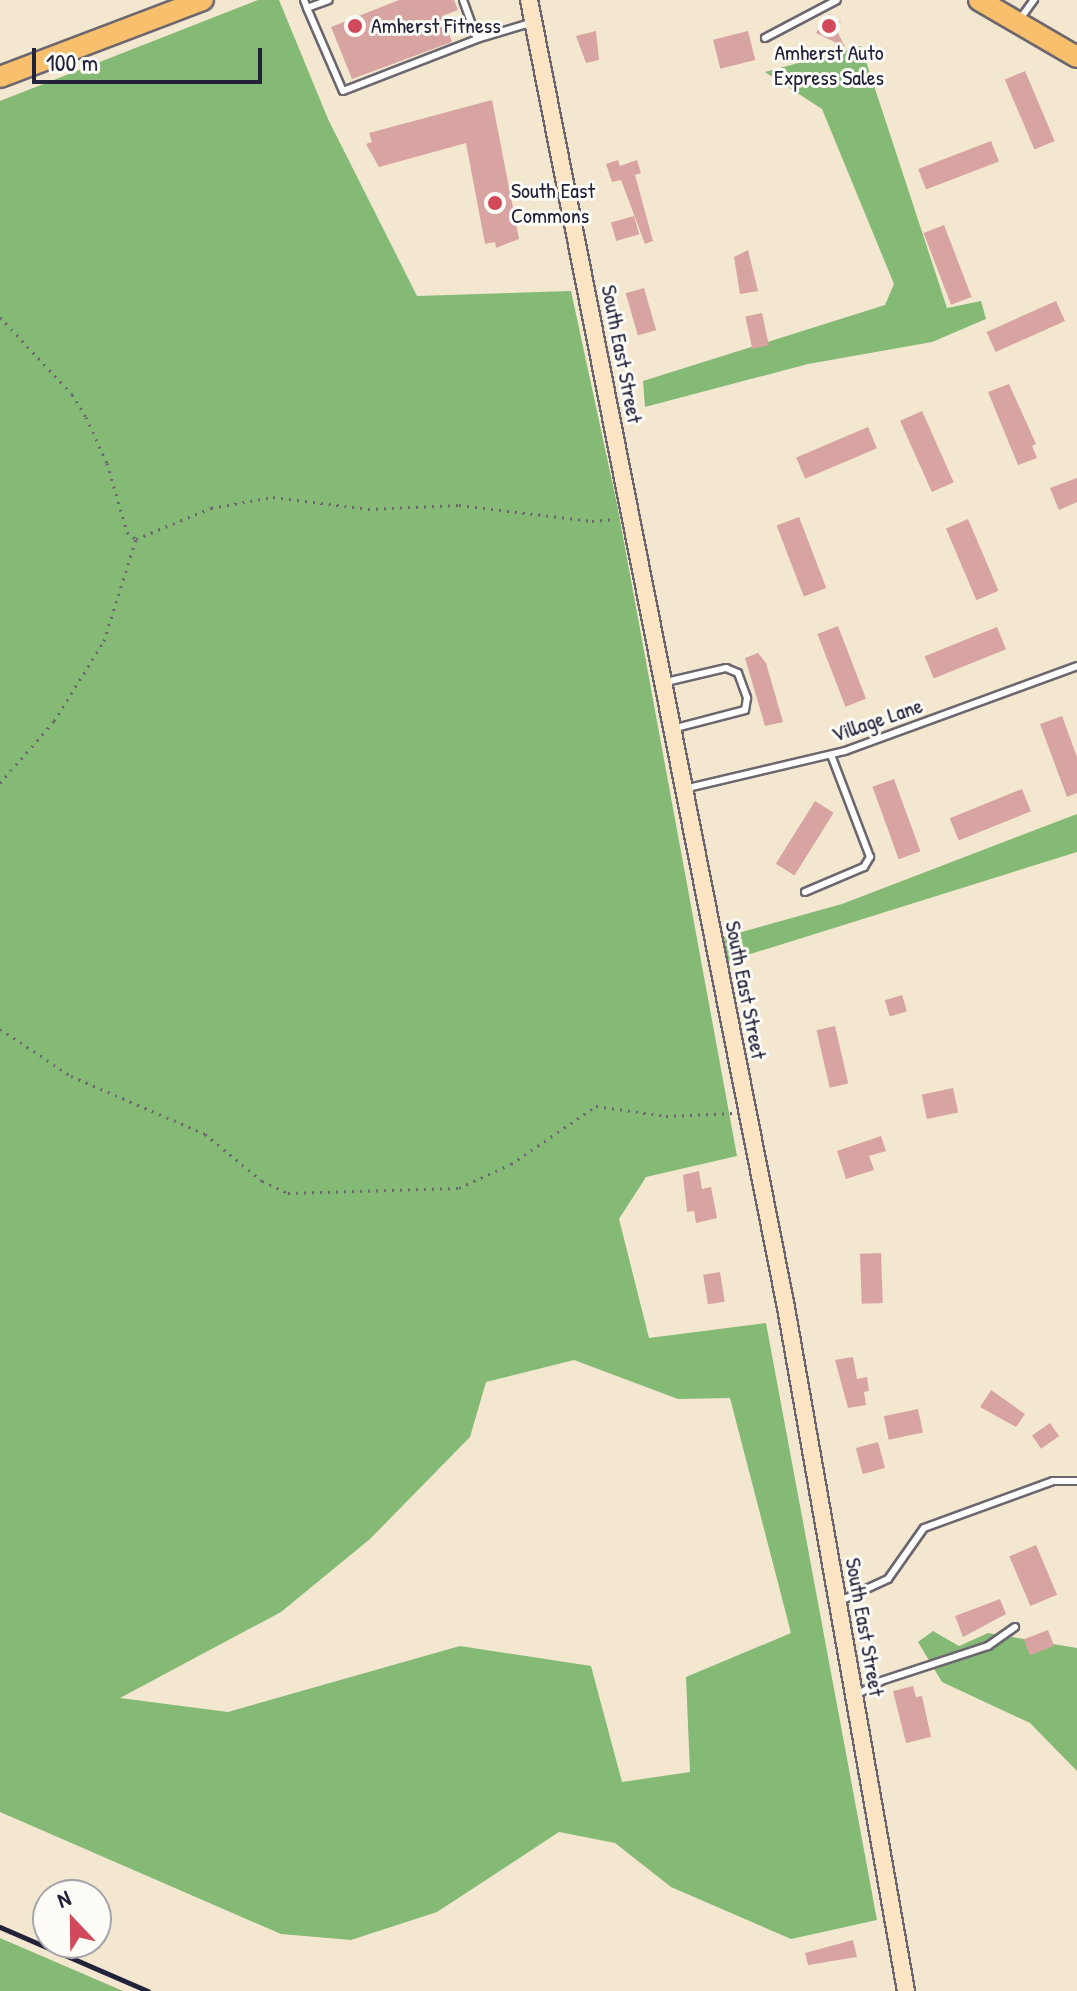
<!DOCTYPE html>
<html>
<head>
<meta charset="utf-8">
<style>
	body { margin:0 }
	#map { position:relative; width:1077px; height:1991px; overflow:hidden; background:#f4e7d0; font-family:"Patrick Hand",sans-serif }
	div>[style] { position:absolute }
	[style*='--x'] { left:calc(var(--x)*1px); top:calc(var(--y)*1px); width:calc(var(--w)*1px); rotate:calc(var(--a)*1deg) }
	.forest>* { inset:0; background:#84ba76 }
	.building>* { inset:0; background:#d7a4a2; transform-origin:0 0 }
	.path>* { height:3px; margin-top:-1.5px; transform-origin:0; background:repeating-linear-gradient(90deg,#6c676f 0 2px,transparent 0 8px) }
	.roads { filter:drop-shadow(2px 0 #6c676f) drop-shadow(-2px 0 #6c676f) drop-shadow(0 2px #6c676f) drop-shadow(0 -2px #6c676f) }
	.service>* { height:6px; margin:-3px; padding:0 3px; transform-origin:3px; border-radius:3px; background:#fff }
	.secondary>* { height:16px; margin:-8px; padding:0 8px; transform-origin:8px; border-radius:8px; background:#fce5c4 }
	.trunk>* { height:20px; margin:-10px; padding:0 10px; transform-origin:10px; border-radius:10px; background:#f8bf6c }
	.rail>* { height:5px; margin:-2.5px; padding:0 2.5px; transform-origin:2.5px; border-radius:2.5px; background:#22223b }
	.dots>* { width:22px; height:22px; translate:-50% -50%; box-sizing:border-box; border:4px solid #fdfcf7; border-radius:50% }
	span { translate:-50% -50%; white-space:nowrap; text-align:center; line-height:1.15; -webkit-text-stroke:6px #fdfcf7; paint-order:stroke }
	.poi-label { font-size:22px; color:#22223b }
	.left { translate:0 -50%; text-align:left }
	.street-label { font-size:22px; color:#22223b }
	.north { position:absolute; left:32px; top:1879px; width:80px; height:80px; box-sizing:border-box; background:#fdfcf7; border:2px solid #a5a5ac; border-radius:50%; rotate:338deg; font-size:22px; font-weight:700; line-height:32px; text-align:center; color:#22223b }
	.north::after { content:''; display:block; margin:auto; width:28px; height:36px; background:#d1495b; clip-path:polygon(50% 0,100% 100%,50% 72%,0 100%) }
	.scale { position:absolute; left:32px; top:48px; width:230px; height:36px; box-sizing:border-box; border:4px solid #22223b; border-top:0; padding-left:10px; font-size:24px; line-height:28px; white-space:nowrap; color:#22223b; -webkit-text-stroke:6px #fdfcf7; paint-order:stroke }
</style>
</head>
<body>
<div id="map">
	<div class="forest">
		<i style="clip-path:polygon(evenodd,258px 0,279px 0,328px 119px,417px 296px,571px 291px,617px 504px,737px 1156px,646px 1177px,619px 1219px,649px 1338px,766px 1323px,877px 1920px,791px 1939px,671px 1887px,615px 1843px,559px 1832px,437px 1912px,351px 1940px,281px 1934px,0 1812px,0 101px,258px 0,574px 1360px,678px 1399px,730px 1398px,791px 1633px,686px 1677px,690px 1772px,622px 1782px,591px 1666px,460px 1646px,228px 1712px,120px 1698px,281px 1612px,370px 1539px,470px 1437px,486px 1382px,574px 1360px)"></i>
		<i style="clip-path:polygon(861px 46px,947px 308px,981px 301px,986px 319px,932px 342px,808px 364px,645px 407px,643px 381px,885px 305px,894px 284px,822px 109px,765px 72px)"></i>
		<i style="clip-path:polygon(1077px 814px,1077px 852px,728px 961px,724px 937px,842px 904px)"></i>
		<i style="clip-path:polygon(933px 1631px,959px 1646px,988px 1633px,1077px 1648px,1077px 1771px,1030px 1723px,942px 1682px,918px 1642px)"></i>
		<i style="clip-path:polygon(0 1938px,123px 1991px,0 1991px)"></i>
	</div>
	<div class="building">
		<i style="clip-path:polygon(399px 0,454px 0,458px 10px,442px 16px,452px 42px,352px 79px,331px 27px)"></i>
		<i style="clip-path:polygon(829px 14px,841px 22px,836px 29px,845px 47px,816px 33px)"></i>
		<i style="clip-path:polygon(596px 31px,599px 60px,586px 63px,576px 36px)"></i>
		<i style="left:748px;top:31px;width:30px;height:36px;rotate:76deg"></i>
		<i style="left:1025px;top:71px;width:76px;height:22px;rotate:67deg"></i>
		<i style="clip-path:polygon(492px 100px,519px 239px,496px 248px,495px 242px,485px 244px,466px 143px,379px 167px,366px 144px,372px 142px,369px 133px)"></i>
		<i style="left:991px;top:141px;width:22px;height:78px;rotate:69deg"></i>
		<i style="clip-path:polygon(618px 160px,620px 166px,637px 160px,641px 173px,635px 175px,653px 241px,645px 244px,621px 180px,612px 182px,606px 164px)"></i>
		<i style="left:634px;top:216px;width:19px;height:24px;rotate:74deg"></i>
		<i style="left:944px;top:225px;width:77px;height:22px;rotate:69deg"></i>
		<i style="clip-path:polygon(748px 250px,758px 291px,740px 294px,734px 257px)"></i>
		<i style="left:644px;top:288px;width:44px;height:19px;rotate:74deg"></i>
		<i style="left:1056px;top:301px;width:22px;height:76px;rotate:66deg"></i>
		<i style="left:762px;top:313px;width:33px;height:17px;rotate:78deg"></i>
		<i style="clip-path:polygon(1009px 384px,1036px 444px,1032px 446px,1037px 458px,1018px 465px,988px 392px)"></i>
		<i style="left:922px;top:411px;width:78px;height:24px;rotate:66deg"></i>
		<i style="left:868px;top:427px;width:23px;height:78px;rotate:67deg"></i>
		<i style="clip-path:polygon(1077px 478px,1077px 502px,1059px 510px,1050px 488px)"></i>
		<i style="left:799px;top:517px;width:76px;height:24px;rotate:69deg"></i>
		<i style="left:968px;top:519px;width:78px;height:24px;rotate:67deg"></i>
		<i style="left:838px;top:626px;width:78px;height:22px;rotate:69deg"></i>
		<i style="left:997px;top:627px;width:24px;height:78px;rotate:68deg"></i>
		<i style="clip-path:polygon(758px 653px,766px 663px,783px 722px,765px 726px,745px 658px)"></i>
		<i style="clip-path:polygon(1062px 716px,1077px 757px,1077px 793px,1067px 797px,1040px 724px)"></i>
		<i style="left:894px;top:779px;width:77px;height:23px;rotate:70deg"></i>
		<i style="left:1022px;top:789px;width:24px;height:78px;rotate:68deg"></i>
		<i style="left:815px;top:801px;width:22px;height:74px;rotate:32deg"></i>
		<i style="left:902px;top:995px;width:17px;height:18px;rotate:73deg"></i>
		<i style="left:835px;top:1026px;width:59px;height:19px;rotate:77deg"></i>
		<i style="left:953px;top:1088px;width:25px;height:32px;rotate:78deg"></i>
		<i style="clip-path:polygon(881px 1136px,886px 1151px,869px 1156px,874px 1170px,846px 1179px,837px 1151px)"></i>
		<i style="clip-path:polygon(699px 1171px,702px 1189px,711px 1187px,717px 1218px,696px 1223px,694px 1211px,687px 1212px,683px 1175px)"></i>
		<i style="left:881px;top:1253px;width:50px;height:21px;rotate:88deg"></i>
		<i style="left:720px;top:1272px;width:30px;height:17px;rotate:81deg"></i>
		<i style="clip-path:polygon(853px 1357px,857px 1379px,867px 1377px,869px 1391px,864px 1392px,866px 1405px,848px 1408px,835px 1360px)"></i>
		<i style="clip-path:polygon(991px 1390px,1025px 1414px,1016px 1427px,980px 1407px)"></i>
		<i style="left:918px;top:1409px;width:24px;height:35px;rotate:78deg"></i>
		<i style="left:1050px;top:1423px;width:16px;height:22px;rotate:55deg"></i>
		<i style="left:878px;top:1442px;width:27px;height:23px;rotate:75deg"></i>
		<i style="left:1036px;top:1545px;width:54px;height:29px;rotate:67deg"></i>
		<i style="clip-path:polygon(1000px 1599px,1006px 1614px,963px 1637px,955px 1616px)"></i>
		<i style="left:1048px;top:1630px;width:17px;height:26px;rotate:69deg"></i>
		<i style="clip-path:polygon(913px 1686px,916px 1697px,922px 1696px,931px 1737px,906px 1743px,893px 1691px)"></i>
		<i style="clip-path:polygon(853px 1940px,857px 1957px,808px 1965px,805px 1953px)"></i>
	</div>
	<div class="path">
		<i style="--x:0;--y:317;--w:105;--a:46.9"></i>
		<i style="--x:72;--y:394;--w:27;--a:59"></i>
		<i style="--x:86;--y:417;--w:51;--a:65.5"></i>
		<i style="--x:107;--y:463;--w:72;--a:73.8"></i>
		<i style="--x:127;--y:532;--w:11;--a:38"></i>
		<i style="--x:136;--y:539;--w:81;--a:-22.5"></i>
		<i style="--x:211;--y:508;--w:63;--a:-10.1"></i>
		<i style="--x:273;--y:497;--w:96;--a:7.2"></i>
		<i style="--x:368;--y:509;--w:91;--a:-2.5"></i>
		<i style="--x:459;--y:505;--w:134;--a:6.9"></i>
		<i style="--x:592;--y:521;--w:24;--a:-5"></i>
		<i style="--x:0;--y:783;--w:82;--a:-48.9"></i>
		<i style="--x:54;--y:721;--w:94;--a:-58"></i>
		<i style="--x:104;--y:641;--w:107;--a:-72.6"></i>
		<i style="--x:0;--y:1029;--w:85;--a:33.5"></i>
		<i style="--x:71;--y:1076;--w:146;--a:23.4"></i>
		<i style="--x:205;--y:1134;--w:74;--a:39.5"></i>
		<i style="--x:262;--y:1181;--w:29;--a:25"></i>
		<i style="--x:288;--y:1193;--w:171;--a:-1.7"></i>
		<i style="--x:459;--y:1188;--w:57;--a:-24.8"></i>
		<i style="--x:511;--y:1164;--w:103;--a:-34.3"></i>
		<i style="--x:596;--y:1106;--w:71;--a:8.1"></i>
		<i style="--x:666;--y:1116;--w:67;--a:-2.6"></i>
	</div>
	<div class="roads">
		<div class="service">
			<i style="--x:304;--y:0;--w:9;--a:69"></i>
			<i style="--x:307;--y:8;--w:23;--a:-20"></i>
			<i style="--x:463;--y:0;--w:41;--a:70.3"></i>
			<i style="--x:477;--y:39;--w:55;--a:-16.8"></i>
			<i style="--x:307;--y:8;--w:90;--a:66.6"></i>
			<i style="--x:343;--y:91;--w:144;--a:-21.2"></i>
			<i style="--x:1020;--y:19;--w:24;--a:-54"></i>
			<i style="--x:765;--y:38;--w:81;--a:-27.8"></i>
			<i style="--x:666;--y:682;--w:62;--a:-13.1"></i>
			<i style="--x:726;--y:668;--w:13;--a:23"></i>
			<i style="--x:738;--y:673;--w:27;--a:70"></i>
			<i style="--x:747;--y:698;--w:12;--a:99"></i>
			<i style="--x:745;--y:710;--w:71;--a:165.4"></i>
			<i style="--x:684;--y:789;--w:165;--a:-13.3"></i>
			<i style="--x:845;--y:751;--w:247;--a:-20.1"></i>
			<i style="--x:805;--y:892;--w:64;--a:-23"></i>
			<i style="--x:864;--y:867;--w:12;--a:-59"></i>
			<i style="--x:870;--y:857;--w:109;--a:-110.9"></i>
			<i style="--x:838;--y:1602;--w:55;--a:-24.7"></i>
			<i style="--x:888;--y:1579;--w:62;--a:-54.8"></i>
			<i style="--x:924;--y:1528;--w:137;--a:-20"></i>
			<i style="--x:1053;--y:1481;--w:24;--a:0"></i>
			<i style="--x:858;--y:1694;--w:26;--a:-29"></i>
			<i style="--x:881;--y:1681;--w:113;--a:-18.1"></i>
			<i style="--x:988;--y:1646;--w:33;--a:-35"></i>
		</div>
		<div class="secondary">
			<i style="--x:529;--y:0;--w:1327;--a:78.88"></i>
			<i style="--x:785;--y:1302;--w:700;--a:80.04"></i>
		</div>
		<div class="trunk">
			<i style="--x:979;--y:0;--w:113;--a:30.2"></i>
			<i style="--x:0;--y:77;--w:217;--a:-20.8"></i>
		</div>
	</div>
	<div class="rail">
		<i style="--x:0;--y:1927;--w:161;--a:23.4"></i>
	</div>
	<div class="dots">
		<i style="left:355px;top:26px;background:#d1495b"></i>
		<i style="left:829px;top:26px;background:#d1495b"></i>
		<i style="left:495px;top:203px;background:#d1495b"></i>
	</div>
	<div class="poi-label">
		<span class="left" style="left:371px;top:26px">Amherst Fitness</span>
		<span style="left:829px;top:65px">Amherst Auto<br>Express Sales</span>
		<span class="left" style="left:511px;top:203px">South East<br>Commons</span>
	</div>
	<div class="street-label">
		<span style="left:622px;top:354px;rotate:79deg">South East Street</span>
		<span style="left:877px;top:720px;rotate:-19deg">Village Lane</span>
		<span style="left:746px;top:990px;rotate:79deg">South East Street</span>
		<span style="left:865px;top:1627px;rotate:80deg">South East Street</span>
	</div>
	<div class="north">N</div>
	<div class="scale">100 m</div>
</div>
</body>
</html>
